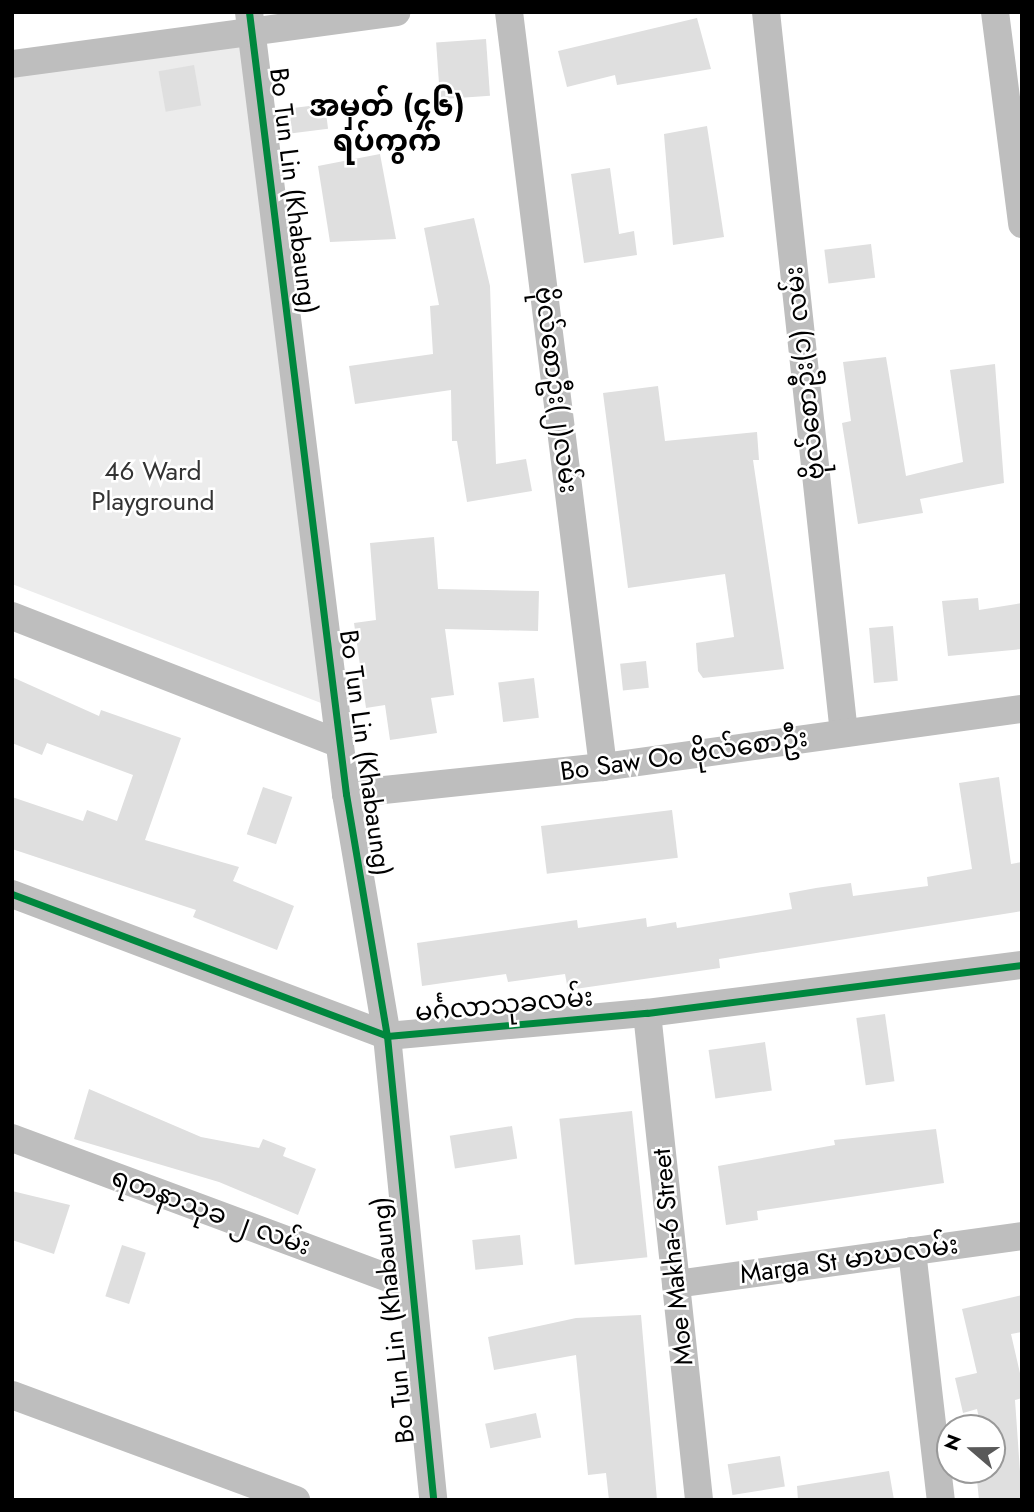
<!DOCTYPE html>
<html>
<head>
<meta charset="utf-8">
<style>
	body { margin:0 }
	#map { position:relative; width:1034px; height:1512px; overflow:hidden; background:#fff; font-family:Jost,"Noto Sans Myanmar",sans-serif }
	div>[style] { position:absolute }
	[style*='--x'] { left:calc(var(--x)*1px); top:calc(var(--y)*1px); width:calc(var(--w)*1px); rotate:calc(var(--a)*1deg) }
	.green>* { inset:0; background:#ececec }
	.building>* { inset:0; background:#dfdfdf; transform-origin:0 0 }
	.minor>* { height:28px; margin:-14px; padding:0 14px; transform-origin:14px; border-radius:14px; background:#bebebe }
	.cycleway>* { height:7px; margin:-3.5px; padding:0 3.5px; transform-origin:3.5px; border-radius:3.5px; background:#00873e }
	span { translate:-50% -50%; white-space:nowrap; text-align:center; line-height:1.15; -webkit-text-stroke:5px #fff; paint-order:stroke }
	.street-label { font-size:26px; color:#000 }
	.park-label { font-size:26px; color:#333 }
	.quarter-label { font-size:30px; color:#000; font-weight:700 }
	.frame { position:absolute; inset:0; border:14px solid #000; pointer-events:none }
	.north { position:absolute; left:936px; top:1414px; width:70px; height:70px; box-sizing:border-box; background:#fff; border:2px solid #999; border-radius:50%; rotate:290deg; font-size:19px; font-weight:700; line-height:28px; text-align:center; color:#000 }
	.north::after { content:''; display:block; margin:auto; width:24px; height:32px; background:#595959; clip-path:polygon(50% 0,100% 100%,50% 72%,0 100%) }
</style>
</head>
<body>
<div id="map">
	<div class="green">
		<i style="clip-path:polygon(241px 46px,321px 703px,12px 584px,12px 75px)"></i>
	</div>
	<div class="building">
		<i style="clip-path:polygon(697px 18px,711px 69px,617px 85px,615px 75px,567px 87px,558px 51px)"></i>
		<i style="left:486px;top:39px;width:57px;height:50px;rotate:86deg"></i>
		<i style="left:194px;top:65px;width:41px;height:36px;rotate:80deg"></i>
		<i style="left:325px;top:104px;width:25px;height:38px;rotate:83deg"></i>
		<i style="clip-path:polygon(707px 126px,724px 237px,673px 245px,664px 134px)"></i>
		<i style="clip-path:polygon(380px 154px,396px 239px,330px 242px,318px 166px)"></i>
		<i style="clip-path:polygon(610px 168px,619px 234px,634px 231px,637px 255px,584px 263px,571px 174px)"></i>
		<i style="clip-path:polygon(474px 218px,490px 286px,496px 464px,526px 459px,532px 491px,467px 502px,457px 441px,452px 441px,451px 390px,355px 404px,349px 366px,433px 354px,430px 306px,439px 305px,424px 228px)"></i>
		<i style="left:871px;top:244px;width:34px;height:47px;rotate:83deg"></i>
		<i style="clip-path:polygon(886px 357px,906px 476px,963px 462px,950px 370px,995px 364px,1004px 483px,920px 499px,923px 513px,858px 524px,842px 423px,851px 421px,843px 362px)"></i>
		<i style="clip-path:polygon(658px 386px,665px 441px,757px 432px,759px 460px,753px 460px,784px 669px,703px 678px,698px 671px,696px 643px,734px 637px,725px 574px,628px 588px,603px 393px)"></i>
		<i style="clip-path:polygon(434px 537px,438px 589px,539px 591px,538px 631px,445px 629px,454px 695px,431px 698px,437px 733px,390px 740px,385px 705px,366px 708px,354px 623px,376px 620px,370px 543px)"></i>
		<i style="clip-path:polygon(978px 598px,979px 610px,1022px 603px,1022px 649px,948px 656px,942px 601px)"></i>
		<i style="left:893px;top:626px;width:55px;height:24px;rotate:85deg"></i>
		<i style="left:646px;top:661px;width:27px;height:26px;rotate:84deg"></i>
		<i style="clip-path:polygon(12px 677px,99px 716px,101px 710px,181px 738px,145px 840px,239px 867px,233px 881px,294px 906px,277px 950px,193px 917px,196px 910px,12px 849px,12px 797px,83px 821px,87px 810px,117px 821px,133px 775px,47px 743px,42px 755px,12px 743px)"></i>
		<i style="left:534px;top:678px;width:40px;height:36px;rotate:83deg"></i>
		<i style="clip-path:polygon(999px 777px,1011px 864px,1022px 862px,1022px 911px,719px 959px,720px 968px,568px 990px,565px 974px,508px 982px,506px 974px,422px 986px,417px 943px,577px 920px,578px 928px,646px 918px,647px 927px,676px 922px,677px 928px,792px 909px,789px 893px,816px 888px,851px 883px,853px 896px,928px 886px,927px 877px,972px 869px,959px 783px)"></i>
		<i style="left:263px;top:787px;width:31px;height:50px;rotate:19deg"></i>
		<i style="left:672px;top:810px;width:48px;height:132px;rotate:83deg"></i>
		<i style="left:885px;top:1014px;width:68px;height:29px;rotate:82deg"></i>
		<i style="left:765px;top:1042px;width:49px;height:57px;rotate:82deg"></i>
		<i style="clip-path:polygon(89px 1089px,201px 1137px,259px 1148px,263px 1139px,286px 1148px,283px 1156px,316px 1169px,298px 1215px,219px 1182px,74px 1139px)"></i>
		<i style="left:632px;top:1111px;width:147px;height:73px;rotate:84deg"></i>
		<i style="left:512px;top:1126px;width:33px;height:63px;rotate:81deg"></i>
		<i style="clip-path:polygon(936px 1129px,944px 1183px,757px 1211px,758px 1220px,726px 1225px,718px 1166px,835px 1145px,834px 1140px)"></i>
		<i style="clip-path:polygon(12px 1191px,70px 1205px,54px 1254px,12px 1240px)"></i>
		<i style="left:520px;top:1235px;width:30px;height:48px;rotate:84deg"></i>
		<i style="left:122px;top:1245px;width:25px;height:54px;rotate:18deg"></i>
		<i style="clip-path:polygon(1022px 1295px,1022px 1332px,1011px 1334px,1022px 1382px,1022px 1398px,1015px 1400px,1022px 1500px,979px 1500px,976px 1470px,992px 1470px,992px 1428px,981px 1428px,977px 1409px,963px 1413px,955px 1378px,977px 1373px,962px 1309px)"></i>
		<i style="clip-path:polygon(641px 1315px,657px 1500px,609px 1500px,606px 1473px,588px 1475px,576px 1355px,494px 1370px,488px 1337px,576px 1318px)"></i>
		<i style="left:536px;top:1413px;width:25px;height:52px;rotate:78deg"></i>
		<i style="left:780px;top:1456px;width:31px;height:53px;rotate:81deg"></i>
		<i style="clip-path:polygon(889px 1471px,894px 1500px,798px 1500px,797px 1486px)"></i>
	</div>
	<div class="minor">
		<i style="--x:249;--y:12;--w:788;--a:82.93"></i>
		<i style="--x:346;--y:794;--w:245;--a:80.4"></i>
		<i style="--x:387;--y:1036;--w:466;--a:84.3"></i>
		<i style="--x:509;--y:12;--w:761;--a:82.9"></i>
		<i style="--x:766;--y:12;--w:725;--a:83.83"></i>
		<i style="--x:995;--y:12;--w:214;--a:82.7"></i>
		<i style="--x:12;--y:64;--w:388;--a:-7.7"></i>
		<i style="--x:12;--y:616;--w:352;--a:21.3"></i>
		<i style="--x:346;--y:794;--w:258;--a:-6"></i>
		<i style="--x:603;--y:767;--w:423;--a:-7.9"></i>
		<i style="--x:12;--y:894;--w:401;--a:20.7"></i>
		<i style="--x:387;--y:1036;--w:261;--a:-5.1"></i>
		<i style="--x:647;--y:1013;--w:378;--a:-7.3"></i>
		<i style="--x:647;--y:1013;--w:490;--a:83.9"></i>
		<i style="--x:12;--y:1138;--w:424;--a:20.4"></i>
		<i style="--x:912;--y:1251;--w:251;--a:83.4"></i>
		<i style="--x:676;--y:1284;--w:349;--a:-7.9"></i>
		<i style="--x:12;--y:1395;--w:303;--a:20.3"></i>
	</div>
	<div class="cycleway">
		<i style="--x:249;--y:12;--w:788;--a:82.93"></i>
		<i style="--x:346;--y:794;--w:245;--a:80.4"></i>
		<i style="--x:387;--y:1036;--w:466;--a:84.3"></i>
		<i style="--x:12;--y:894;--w:401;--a:20.7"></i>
		<i style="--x:387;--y:1036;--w:261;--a:-5.1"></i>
		<i style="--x:647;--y:1013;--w:378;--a:-7.3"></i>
	</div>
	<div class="street-label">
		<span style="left:293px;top:191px;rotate:83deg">Bo Tun Lin (Khabaung)</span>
		<span style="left:805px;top:373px;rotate:-96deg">ဗိုလ်စောဦး(၁) လမ်း</span>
		<span style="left:556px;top:390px;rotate:83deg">ဗိုလ်စောဦး(၂)လမ်း</span>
		<span style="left:365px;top:753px;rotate:82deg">Bo Tun Lin (Khabaung)</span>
		<span style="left:684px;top:755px;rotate:-8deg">Bo Saw Oo ဗိုလ်စောဦး</span>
		<span style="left:504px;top:1005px;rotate:-5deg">မင်္ဂလာသုခလမ်း</span>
		<span style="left:211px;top:1212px;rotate:20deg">ရတနာသုခ ၂ လမ်း</span>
		<span style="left:673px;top:1257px;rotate:-96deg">Moe Makha-6 Street</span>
		<span style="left:849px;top:1260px;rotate:-8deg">Marga St မာဃလမ်း</span>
		<span style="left:393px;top:1320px;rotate:-96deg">Bo Tun Lin (Khabaung)</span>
	</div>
	<div class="park-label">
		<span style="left:153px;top:487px">46 Ward<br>Playground</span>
	</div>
	<div class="quarter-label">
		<span style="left:387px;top:123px">အမှတ် (၄၆)<br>ရပ်ကွက်</span>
	</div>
	<div class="frame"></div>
	<div class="north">N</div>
</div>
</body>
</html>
